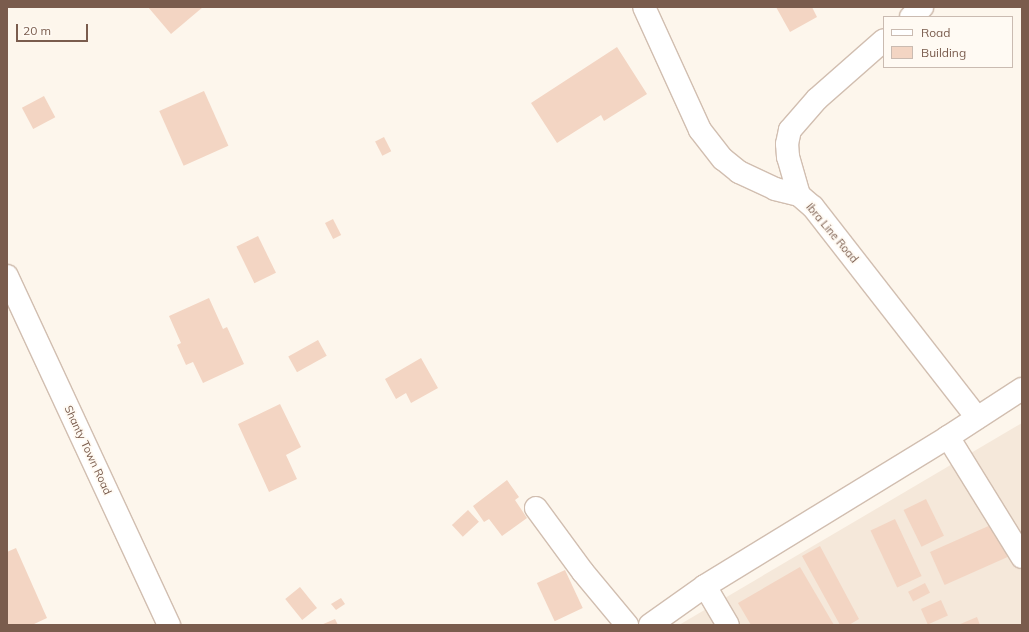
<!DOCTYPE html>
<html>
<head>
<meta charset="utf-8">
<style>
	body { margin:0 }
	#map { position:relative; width:1029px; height:632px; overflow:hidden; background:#fdf6ec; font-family:Mulish,sans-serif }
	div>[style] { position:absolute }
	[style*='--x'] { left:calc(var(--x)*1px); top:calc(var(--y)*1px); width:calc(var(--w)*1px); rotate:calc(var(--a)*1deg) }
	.residential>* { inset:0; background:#f5e8da }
	.building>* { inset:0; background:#f3d5c3; transform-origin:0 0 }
	.roads { filter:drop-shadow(1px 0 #d1beb0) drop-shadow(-1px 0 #d1beb0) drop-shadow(0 1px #d1beb0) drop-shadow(0 -1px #d1beb0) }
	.minor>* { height:22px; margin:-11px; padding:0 11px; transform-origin:11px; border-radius:11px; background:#fff }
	span { translate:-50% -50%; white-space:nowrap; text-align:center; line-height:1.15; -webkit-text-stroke:3.5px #fffaf3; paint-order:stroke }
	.street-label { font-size:11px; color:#7a5c4d }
	.frame { position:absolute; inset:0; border:8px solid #7a5c4d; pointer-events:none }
	.legend { position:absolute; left:883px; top:16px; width:130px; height:52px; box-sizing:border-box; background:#fffaf3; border:1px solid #cabbb1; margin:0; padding:5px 7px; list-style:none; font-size:12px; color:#7a5c4d }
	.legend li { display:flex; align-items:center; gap:8px; height:20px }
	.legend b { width:20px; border:1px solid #cabbb1 }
	.scale { position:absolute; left:16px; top:24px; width:72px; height:18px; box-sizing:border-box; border:2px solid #7a5c4d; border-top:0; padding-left:5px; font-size:12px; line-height:14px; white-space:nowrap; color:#7a5c4d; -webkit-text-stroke:3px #fffaf3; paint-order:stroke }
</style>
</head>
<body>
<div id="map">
	<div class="residential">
		<i style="clip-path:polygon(1022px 423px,1022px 625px,679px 625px)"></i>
	</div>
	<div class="building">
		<i style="clip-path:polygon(148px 7px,203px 7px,171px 34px)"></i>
		<i style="clip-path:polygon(776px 7px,812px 7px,817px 17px,790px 32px)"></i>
		<i style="clip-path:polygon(617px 47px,647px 94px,604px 121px,601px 115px,557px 143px,531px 103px)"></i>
		<i style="left:204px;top:91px;width:60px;height:49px;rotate:66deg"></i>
		<i style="left:44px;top:96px;width:24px;height:25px;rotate:62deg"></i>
		<i style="left:384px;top:137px;width:16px;height:10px;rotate:63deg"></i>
		<i style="left:333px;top:219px;width:18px;height:9px;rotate:63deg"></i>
		<i style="left:258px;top:236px;width:41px;height:24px;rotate:64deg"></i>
		<i style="clip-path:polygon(209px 298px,223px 329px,227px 327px,244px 364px,203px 383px,193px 362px,186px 365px,177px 345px,181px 343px,169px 316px)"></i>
		<i style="left:318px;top:340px;width:18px;height:34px;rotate:61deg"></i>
		<i style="clip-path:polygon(421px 358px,438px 388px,411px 403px,406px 393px,396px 399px,385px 379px)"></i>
		<i style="clip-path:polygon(280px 404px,301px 447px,286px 455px,297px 479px,269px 492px,238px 424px)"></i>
		<i style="clip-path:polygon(507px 480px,519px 497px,515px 500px,527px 518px,502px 536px,489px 519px,484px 522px,473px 506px)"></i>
		<i style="left:926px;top:499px;width:41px;height:25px;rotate:64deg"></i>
		<i style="left:468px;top:510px;width:16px;height:22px;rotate:47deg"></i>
		<i style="left:895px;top:519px;width:63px;height:27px;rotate:65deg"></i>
		<i style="left:993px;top:524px;width:36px;height:69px;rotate:66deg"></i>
		<i style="clip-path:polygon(820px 546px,859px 619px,849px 625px,840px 625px,802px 556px)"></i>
		<i style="clip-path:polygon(16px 548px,47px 618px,32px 625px,7px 625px,7px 552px)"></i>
		<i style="clip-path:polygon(800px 567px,834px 625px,751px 625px,738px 603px)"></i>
		<i style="left:565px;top:570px;width:42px;height:31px;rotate:65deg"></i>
		<i style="left:925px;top:583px;width:11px;height:19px;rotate:63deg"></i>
		<i style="left:300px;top:587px;width:27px;height:19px;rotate:51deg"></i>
		<i style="clip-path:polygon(341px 598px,345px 604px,336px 610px,331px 604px)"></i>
		<i style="left:941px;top:600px;width:17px;height:22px;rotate:66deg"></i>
		<i style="clip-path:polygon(977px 617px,980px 625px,958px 625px)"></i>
		<i style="clip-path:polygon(335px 619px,338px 625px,321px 625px)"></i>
	</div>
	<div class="roads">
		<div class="minor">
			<i style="--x:644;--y:7;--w:135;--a:65.5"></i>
			<i style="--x:700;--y:130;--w:37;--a:52"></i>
			<i style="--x:723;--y:159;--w:21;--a:39"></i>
			<i style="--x:739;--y:172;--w:40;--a:25"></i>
			<i style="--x:775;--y:189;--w:25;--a:14"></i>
			<i style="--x:799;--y:195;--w:18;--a:41"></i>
			<i style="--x:813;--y:207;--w:267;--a:52.1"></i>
			<i style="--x:911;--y:17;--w:15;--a:-42"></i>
			<i style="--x:799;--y:195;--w:40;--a:-106"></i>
			<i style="--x:788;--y:157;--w:13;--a:-94"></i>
			<i style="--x:787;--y:144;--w:14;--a:-78"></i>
			<i style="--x:790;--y:130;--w:41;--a:-48.9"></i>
			<i style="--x:817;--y:99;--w:89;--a:-41.4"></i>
			<i style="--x:7;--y:276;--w:385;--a:65.1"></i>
			<i style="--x:948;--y:437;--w:141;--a:58.3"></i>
			<i style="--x:536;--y:508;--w:79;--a:53.7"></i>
			<i style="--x:583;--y:572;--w:69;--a:50.3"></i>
			<i style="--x:705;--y:586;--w:45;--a:59.5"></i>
			<i style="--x:650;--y:625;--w:67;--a:-35.3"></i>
			<i style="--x:705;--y:586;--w:285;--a:-31.5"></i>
			<i style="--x:948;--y:437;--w:88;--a:-33"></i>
		</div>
	</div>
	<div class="street-label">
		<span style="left:832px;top:233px;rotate:50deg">Ibra Line Road</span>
		<span style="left:88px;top:450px;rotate:65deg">Shanty Town Road</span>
	</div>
	<div class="frame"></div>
	<ul class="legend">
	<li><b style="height:5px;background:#fff"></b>Road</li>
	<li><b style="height:11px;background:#f3d5c3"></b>Building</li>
	</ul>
	<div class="scale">20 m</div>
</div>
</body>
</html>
